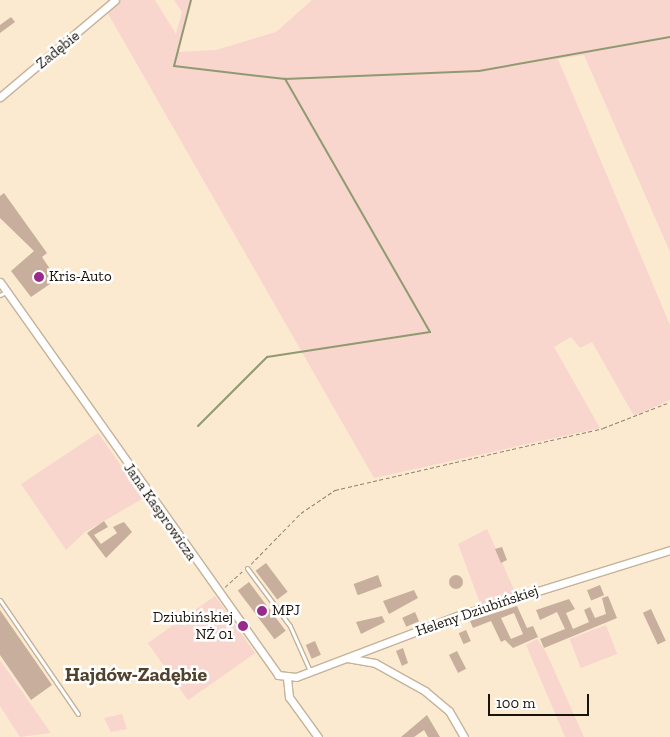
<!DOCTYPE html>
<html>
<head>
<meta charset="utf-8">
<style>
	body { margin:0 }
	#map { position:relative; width:670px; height:737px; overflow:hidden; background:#fcead0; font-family:"Zilla Slab",serif }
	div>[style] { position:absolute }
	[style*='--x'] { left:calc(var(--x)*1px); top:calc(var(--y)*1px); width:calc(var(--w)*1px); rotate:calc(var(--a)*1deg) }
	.green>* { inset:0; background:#f8d6cd; transform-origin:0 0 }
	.stream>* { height:2px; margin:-1px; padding:0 1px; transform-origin:1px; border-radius:1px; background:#909a71 }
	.building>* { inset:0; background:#c8ae9d; transform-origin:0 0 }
	.round { border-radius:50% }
	.path>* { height:1px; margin-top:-0.5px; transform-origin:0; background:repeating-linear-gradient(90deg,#8d816f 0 4px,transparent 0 6.5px) }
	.roads { filter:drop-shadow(1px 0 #c4b39a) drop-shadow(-1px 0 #c4b39a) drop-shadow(0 1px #c4b39a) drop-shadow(0 -1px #c4b39a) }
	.lane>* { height:3px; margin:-1.5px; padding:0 1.5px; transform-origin:1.5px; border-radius:1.5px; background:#fff }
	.street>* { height:7px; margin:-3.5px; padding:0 3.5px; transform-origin:3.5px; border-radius:3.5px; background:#fff }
	.dots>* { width:14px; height:14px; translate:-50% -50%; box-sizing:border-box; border:2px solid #fff; border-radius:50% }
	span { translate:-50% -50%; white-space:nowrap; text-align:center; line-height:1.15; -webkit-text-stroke:5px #fff; paint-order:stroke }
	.street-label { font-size:15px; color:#19130a }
	.poi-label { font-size:15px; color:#19130a }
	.left { translate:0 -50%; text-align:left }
	.right { translate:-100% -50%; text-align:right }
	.district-label { font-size:20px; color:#51422d; font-weight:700 }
	.scale { position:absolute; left:488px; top:694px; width:101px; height:22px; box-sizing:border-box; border:2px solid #19130a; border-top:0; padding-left:6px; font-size:15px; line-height:18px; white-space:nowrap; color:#19130a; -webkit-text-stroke:4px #fff; paint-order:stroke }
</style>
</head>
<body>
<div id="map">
	<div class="green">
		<i style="clip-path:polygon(118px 0,155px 0,176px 34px,182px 12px,174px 0,191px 0,178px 52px,216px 50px,276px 32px,312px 0,670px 0,670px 252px,584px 55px,558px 59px,670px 325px,670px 400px,634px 416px,592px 342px,580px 348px,571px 337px,554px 347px,600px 428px,374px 478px,107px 12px)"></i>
		<i style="clip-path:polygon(98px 433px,144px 498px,85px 532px,66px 550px,21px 484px)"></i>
		<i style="clip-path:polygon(487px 529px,516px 594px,481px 606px,458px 544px)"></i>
		<i style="left:215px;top:596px;width:70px;height:82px;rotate:55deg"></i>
		<i style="left:606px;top:625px;width:31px;height:39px;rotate:69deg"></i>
		<i style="clip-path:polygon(537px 639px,546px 652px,584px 737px,565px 737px,526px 645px)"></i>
		<i style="clip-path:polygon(0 660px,51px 733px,20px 737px,0 706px)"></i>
		<i style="clip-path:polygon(122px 714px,127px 729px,111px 732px,104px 718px)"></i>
	</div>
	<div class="stream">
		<i style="--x:191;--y:0;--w:68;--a:104.4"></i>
		<i style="--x:174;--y:66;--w:112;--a:6.7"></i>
		<i style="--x:198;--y:426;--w:98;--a:-45"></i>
		<i style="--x:267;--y:357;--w:165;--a:-8.7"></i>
		<i style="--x:430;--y:332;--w:292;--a:-119.8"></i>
		<i style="--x:285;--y:79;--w:194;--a:-2.4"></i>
		<i style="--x:479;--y:71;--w:194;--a:-10.1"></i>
	</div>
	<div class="building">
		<i style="clip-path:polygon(11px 17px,15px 22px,0 33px,0 25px)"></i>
		<i style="clip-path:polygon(4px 193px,47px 253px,42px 257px,52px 272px,50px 284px,31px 297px,11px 271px,34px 251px,0 218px,0 196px)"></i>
		<i style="clip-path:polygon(104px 521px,108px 527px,94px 535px,101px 544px,117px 533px,113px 527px,119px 524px,124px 522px,132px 532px,106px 558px,87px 533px)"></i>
		<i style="clip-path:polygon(502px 547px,507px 560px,501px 563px,495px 549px)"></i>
		<i style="left:266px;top:563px;width:36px;height:13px;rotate:53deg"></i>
		<i class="round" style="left:449px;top:575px;width:14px;height:14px"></i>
		<i style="left:378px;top:575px;width:12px;height:26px;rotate:70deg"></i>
		<i style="left:249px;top:582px;width:61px;height:14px;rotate:53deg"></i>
		<i style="left:600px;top:585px;width:11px;height:14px;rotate:68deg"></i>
		<i style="clip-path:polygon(414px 590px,418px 598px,389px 614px,383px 601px)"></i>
		<i style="clip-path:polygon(608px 596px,617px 618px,544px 648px,540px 639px,565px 629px,557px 612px,540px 620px,536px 610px,569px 599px,575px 609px,566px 613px,573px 629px,589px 622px,584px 610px,590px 607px,595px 618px,606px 614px,602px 598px)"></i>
		<i style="clip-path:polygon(evenodd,517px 606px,527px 628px,533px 626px,538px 637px,513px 648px,505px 640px,501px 642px,491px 621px,473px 628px,470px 621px,517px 606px,514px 613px,523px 634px,511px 639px,501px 618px,514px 613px)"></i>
		<i style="left:651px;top:609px;width:35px;height:9px;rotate:65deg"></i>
		<i style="clip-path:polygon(0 610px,52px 685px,31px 700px,0 655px)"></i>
		<i style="left:415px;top:612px;width:10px;height:14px;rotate:66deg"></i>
		<i style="clip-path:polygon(382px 616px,385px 622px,361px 634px,356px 622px)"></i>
		<i style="left:466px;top:630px;width:12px;height:8px;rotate:66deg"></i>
		<i style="left:315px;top:641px;width:15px;height:10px;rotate:67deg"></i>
		<i style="clip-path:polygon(403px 648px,408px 663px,402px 666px,396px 651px)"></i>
		<i style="left:457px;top:651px;width:20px;height:9px;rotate:63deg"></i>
		<i style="clip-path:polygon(427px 715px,440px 737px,428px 737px,424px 730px,414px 737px,401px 737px)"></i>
	</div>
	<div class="path">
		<i style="--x:251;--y:564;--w:71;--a:-45.6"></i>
		<i style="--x:301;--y:513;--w:41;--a:-34.1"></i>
		<i style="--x:335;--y:490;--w:275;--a:-13"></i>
		<i style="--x:603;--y:428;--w:72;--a:-21.2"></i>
		<i style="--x:225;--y:587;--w:24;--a:-42"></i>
	</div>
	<div class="roads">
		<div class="lane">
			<i style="--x:0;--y:295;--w:7;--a:-27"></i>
			<i style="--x:247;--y:568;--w:72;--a:53.4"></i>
			<i style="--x:290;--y:626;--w:49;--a:66"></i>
			<i style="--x:0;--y:600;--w:138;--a:55.6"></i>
		</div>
		<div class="street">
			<i style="--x:0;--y:97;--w:150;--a:-40.1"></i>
			<i style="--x:0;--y:282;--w:481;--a:54.7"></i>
			<i style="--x:278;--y:675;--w:18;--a:6"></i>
			<i style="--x:296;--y:677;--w:172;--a:-20.8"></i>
			<i style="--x:457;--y:616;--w:223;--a:-17.2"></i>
			<i style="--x:347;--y:658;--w:28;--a:10"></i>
			<i style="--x:375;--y:663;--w:57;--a:29.2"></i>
			<i style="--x:425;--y:691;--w:31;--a:40"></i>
			<i style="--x:449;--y:711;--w:30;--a:60"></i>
			<i style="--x:287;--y:678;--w:19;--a:84"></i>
			<i style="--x:289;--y:697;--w:49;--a:54.1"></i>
		</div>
	</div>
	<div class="dots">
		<i style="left:39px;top:277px;background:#972a8b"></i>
		<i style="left:262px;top:611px;background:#972a8b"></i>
		<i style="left:243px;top:626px;background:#972a8b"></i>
	</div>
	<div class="street-label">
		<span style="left:58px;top:50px;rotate:-39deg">Zadębie</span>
		<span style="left:160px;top:512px;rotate:55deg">Jana Kasprowicza</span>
		<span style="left:477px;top:611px;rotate:-19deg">Heleny Dziubińskiej</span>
	</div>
	<div class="poi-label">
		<span class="left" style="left:49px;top:277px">Kris-Auto</span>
		<span class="left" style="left:272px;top:611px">MPJ</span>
		<span class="right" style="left:233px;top:626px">Dziubińskiej<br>NŻ 01</span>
	</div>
	<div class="district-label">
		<span style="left:136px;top:674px">Hajdów-Zadębie</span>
	</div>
	<div class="scale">100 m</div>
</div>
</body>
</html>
